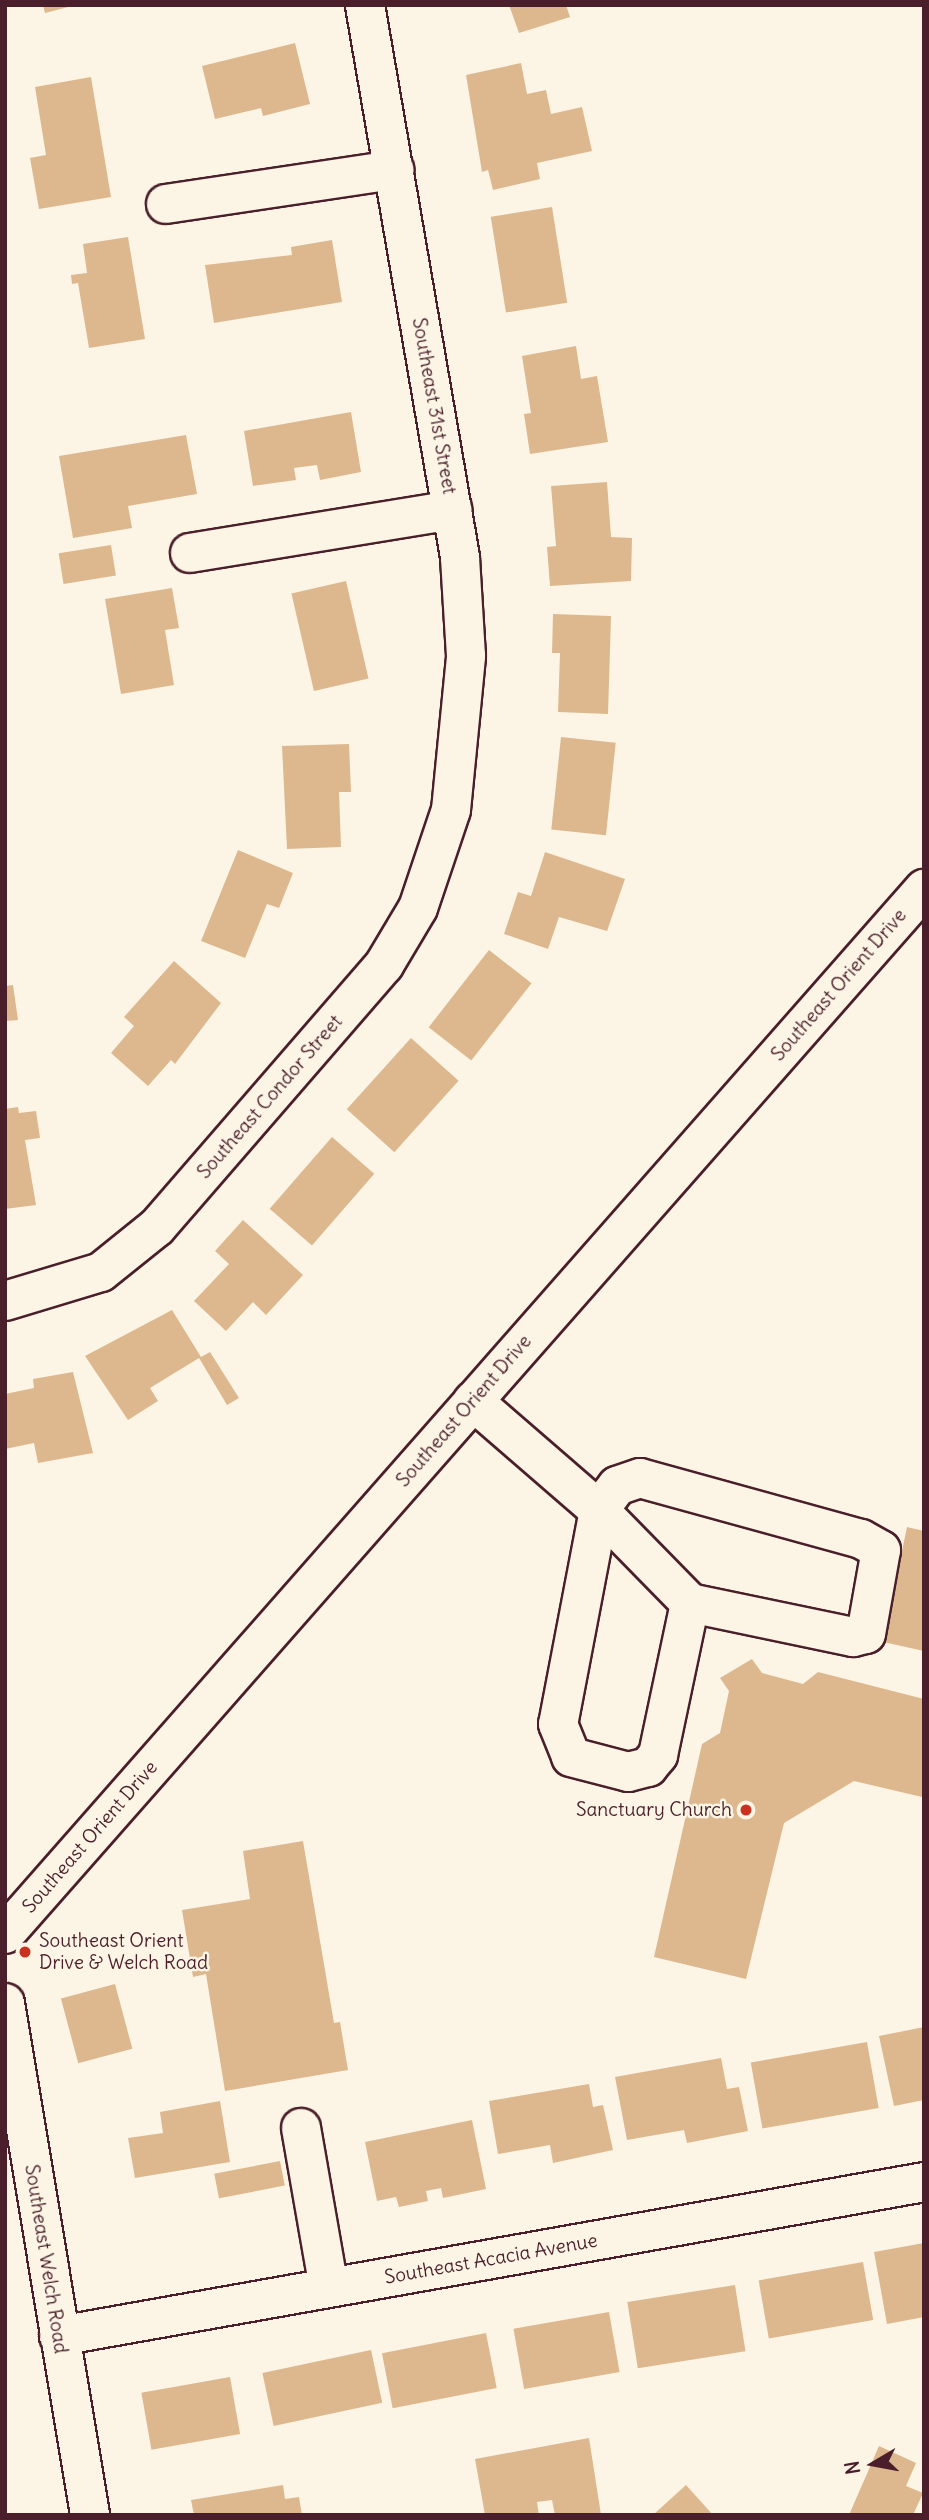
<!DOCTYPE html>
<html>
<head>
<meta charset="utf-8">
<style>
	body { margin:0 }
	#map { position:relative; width:929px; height:2520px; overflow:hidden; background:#fcf5e5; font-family:Delius,sans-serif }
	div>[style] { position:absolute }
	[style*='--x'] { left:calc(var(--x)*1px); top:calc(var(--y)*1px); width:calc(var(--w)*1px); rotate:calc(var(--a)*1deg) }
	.building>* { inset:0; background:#ddb88e; transform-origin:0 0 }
	.roads { filter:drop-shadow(2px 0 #4a1f2b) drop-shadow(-2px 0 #4a1f2b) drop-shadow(0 2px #4a1f2b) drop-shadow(0 -2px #4a1f2b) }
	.minor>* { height:38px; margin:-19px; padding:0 19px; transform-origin:19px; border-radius:19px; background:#fcf5e5 }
	.major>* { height:38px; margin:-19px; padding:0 19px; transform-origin:19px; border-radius:19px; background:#fcf5e5 }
	.dots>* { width:19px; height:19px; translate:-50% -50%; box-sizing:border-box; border:4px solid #fcf5e5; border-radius:50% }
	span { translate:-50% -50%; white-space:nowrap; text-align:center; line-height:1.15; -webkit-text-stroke:5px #fcf5e5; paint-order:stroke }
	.street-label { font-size:19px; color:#4a1f2b }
	.poi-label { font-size:19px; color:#4a1f2b }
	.right { translate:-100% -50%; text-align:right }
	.left { translate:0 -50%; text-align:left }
	.frame { position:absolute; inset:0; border:7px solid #4a1f2b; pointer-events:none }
	.north { position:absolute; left:838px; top:2429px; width:70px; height:70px; -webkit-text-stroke:5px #fcf5e5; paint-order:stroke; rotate:260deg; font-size:19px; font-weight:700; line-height:28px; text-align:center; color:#4a1f2b }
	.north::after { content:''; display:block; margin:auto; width:24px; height:32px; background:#4a1f2b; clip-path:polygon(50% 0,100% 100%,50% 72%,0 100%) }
</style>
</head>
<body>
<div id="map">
	<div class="building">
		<i style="clip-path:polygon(43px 5px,72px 5px,72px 6px,45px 13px)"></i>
		<i style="clip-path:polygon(509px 5px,566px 5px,570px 17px,519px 33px)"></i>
		<i style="clip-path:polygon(295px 43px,310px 104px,263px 116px,261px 108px,215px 119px,202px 66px)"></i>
		<i style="clip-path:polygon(521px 63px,527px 94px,546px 90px,551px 114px,582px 107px,592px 151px,537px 163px,540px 179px,493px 190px,488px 170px,482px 172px,466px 75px)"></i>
		<i style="clip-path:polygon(91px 77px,111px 197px,39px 209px,30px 158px,46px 155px,35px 87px)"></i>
		<i style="left:552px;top:207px;width:97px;height:62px;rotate:81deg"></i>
		<i style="clip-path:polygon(128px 237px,145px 339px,89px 348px,78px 283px,72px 284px,71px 275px,87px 273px,83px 244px)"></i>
		<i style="clip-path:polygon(332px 240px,342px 302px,214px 323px,205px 265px,292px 255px,291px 247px)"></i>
		<i style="clip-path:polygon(576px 346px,581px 379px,597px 376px,608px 442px,530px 454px,524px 414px,531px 413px,522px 356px)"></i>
		<i style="clip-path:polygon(351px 412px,361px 472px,320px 480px,317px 465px,294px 468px,296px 480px,253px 486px,244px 431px)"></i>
		<i style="clip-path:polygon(186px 435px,197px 494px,128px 506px,132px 528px,73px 538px,59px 456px)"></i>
		<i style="clip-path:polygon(607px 482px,611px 537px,632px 538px,631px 581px,550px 586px,547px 547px,556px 546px,551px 486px)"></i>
		<i style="left:111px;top:545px;width:31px;height:53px;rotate:81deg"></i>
		<i style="left:346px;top:581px;width:100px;height:56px;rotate:77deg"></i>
		<i style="clip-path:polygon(172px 588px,179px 628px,165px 630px,174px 685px,121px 694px,105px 599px)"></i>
		<i style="clip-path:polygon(553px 614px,611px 616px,608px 714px,558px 712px,560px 653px,552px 653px)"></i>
		<i style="left:561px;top:737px;width:55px;height:93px;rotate:6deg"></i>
		<i style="clip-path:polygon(349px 744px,351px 792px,339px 792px,341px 847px,287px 849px,282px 746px)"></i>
		<i style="clip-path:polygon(238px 850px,293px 873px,279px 908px,267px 904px,245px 958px,201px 941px)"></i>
		<i style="clip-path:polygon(545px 852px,625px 879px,607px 931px,559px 917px,548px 949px,504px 934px,518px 892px,531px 896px)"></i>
		<i style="left:489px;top:950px;width:54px;height:98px;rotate:38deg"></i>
		<i style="clip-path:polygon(174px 961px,221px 1003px,175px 1064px,171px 1060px,148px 1086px,111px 1053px,134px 1026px,124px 1017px)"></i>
		<i style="clip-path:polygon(13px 985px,18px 1020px,5px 1021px,5px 986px)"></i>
		<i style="left:411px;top:1038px;width:64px;height:96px;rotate:42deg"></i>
		<i style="clip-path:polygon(18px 1107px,19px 1113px,36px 1111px,40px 1138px,25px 1140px,36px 1205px,5px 1209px,5px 1109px)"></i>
		<i style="left:332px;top:1137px;width:56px;height:95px;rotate:41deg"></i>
		<i style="clip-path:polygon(243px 1220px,303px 1275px,266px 1315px,253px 1302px,226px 1331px,194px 1301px,229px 1264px,215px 1251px)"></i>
		<i style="clip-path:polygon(172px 1310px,201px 1357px,210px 1352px,239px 1398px,227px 1405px,199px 1358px,150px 1388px,158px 1401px,128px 1420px,85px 1356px)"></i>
		<i style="clip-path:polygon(73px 1372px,93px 1453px,38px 1463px,34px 1443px,5px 1449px,5px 1394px,34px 1388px,33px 1379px)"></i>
		<i style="clip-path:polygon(907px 1527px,924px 1531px,924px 1651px,883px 1642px)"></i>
		<i style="clip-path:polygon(752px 1659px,762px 1673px,803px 1684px,818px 1672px,924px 1699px,924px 1791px,922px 1797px,854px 1781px,784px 1823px,746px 1979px,654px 1957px,702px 1744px,720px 1733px,729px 1691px,720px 1678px)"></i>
		<i style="clip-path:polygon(303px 1841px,334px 2023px,340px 2022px,348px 2070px,225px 2091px,206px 1974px,193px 1977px,182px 1910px,250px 1899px,243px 1851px)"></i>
		<i style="left:115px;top:1984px;width:67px;height:56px;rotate:75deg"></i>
		<i style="clip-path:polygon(924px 2027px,924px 2100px,894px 2106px,879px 2036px)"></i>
		<i style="left:867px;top:2042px;width:67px;height:118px;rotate:80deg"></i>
		<i style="clip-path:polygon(721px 2058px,727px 2089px,739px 2087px,748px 2131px,687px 2143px,684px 2130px,627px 2140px,615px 2077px)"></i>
		<i style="clip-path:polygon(589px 2084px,593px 2107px,603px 2105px,613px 2150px,553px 2163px,550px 2145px,498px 2154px,489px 2101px)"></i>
		<i style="clip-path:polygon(220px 2101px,230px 2162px,135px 2178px,128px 2138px,163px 2133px,160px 2112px)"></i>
		<i style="clip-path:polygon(472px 2120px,486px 2189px,443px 2198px,441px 2188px,426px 2191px,428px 2201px,399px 2207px,396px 2197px,377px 2201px,365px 2142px)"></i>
		<i style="left:280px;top:2161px;width:25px;height:67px;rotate:79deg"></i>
		<i style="clip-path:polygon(924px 2243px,924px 2317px,887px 2324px,874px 2252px)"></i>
		<i style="left:863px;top:2262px;width:59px;height:106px;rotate:80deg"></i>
		<i style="left:735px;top:2285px;width:67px;height:109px;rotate:81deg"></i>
		<i style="left:609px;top:2312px;width:61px;height:97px;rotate:80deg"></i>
		<i style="left:486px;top:2333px;width:56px;height:106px;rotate:79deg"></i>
		<i style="left:371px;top:2350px;width:54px;height:111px;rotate:78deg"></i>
		<i style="left:230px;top:2377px;width:58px;height:90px;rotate:80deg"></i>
		<i style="clip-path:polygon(589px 2438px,601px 2515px,555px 2515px,552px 2500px,537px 2502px,539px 2515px,485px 2515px,475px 2459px)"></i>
		<i style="clip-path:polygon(879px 2446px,916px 2463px,906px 2486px,923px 2493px,913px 2515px,849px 2515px)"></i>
		<i style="clip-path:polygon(283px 2485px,285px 2499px,299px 2497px,302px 2515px,194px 2515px,191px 2500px)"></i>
		<i style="clip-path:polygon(686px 2485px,713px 2515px,653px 2515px)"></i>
	</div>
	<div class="roads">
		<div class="minor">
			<i style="--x:166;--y:204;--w:231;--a:-8.5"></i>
			<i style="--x:190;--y:553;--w:266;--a:-9.3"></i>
			<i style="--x:5;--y:1301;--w:100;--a:-16.8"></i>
			<i style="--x:101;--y:1272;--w:72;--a:-38.8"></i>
			<i style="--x:157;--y:1227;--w:347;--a:-49.1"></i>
			<i style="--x:384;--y:965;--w:66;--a:-59.2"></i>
			<i style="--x:418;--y:908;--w:103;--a:-71.4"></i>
			<i style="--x:451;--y:810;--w:155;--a:-84.4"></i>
			<i style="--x:466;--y:656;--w:99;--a:-93.5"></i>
			<i style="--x:460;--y:557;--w:560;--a:-99.77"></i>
			<i style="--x:473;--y:1401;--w:167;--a:40.9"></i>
			<i style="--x:599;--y:1510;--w:130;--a:45.6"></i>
			<i style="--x:690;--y:1603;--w:167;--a:11.8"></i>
			<i style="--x:853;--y:1637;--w:13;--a:-13"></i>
			<i style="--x:866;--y:1634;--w:85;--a:-79.9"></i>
			<i style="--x:881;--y:1550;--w:23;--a:-151"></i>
			<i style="--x:861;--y:1539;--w:229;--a:-164.6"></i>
			<i style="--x:640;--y:1478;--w:24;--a:161"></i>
			<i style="--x:617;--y:1486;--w:30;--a:127"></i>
			<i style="--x:599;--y:1510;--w:218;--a:100.8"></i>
			<i style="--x:558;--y:1724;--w:35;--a:68"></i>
			<i style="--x:571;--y:1757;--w:59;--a:14.7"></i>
			<i style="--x:628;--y:1772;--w:21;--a:-14"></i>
			<i style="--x:648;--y:1767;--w:16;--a:-50"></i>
			<i style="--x:658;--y:1755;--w:155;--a:-78.1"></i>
			<i style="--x:5;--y:2003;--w:519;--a:80.57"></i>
			<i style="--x:301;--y:2128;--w:162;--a:80.1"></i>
			<i style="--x:59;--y:2336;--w:879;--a:-10.09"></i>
		</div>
		<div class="major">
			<i style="--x:5;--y:1934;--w:1392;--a:-48.67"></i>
		</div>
	</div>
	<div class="dots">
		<i style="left:746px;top:1810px;background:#c8321e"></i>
		<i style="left:25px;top:1952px;background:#c8321e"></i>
	</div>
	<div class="street-label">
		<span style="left:434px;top:406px;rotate:80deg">Southeast 31st Street</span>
		<span style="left:839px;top:985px;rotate:-49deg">Southeast Orient Drive</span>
		<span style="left:270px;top:1097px;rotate:-49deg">Southeast Condor Street</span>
		<span style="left:464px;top:1411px;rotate:-49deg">Southeast Orient Drive</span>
		<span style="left:90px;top:1837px;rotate:-49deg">Southeast Orient Drive</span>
		<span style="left:46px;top:2259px;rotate:81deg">Southeast Welch Road</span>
		<span style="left:491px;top:2259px;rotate:-10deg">Southeast Acacia Avenue</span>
	</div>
	<div class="poi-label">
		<span class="right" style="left:732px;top:1810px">Sanctuary Church</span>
		<span class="left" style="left:39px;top:1952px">Southeast Orient<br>Drive &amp; Welch Road</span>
	</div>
	<div class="frame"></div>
	<div class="north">N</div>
</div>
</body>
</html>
